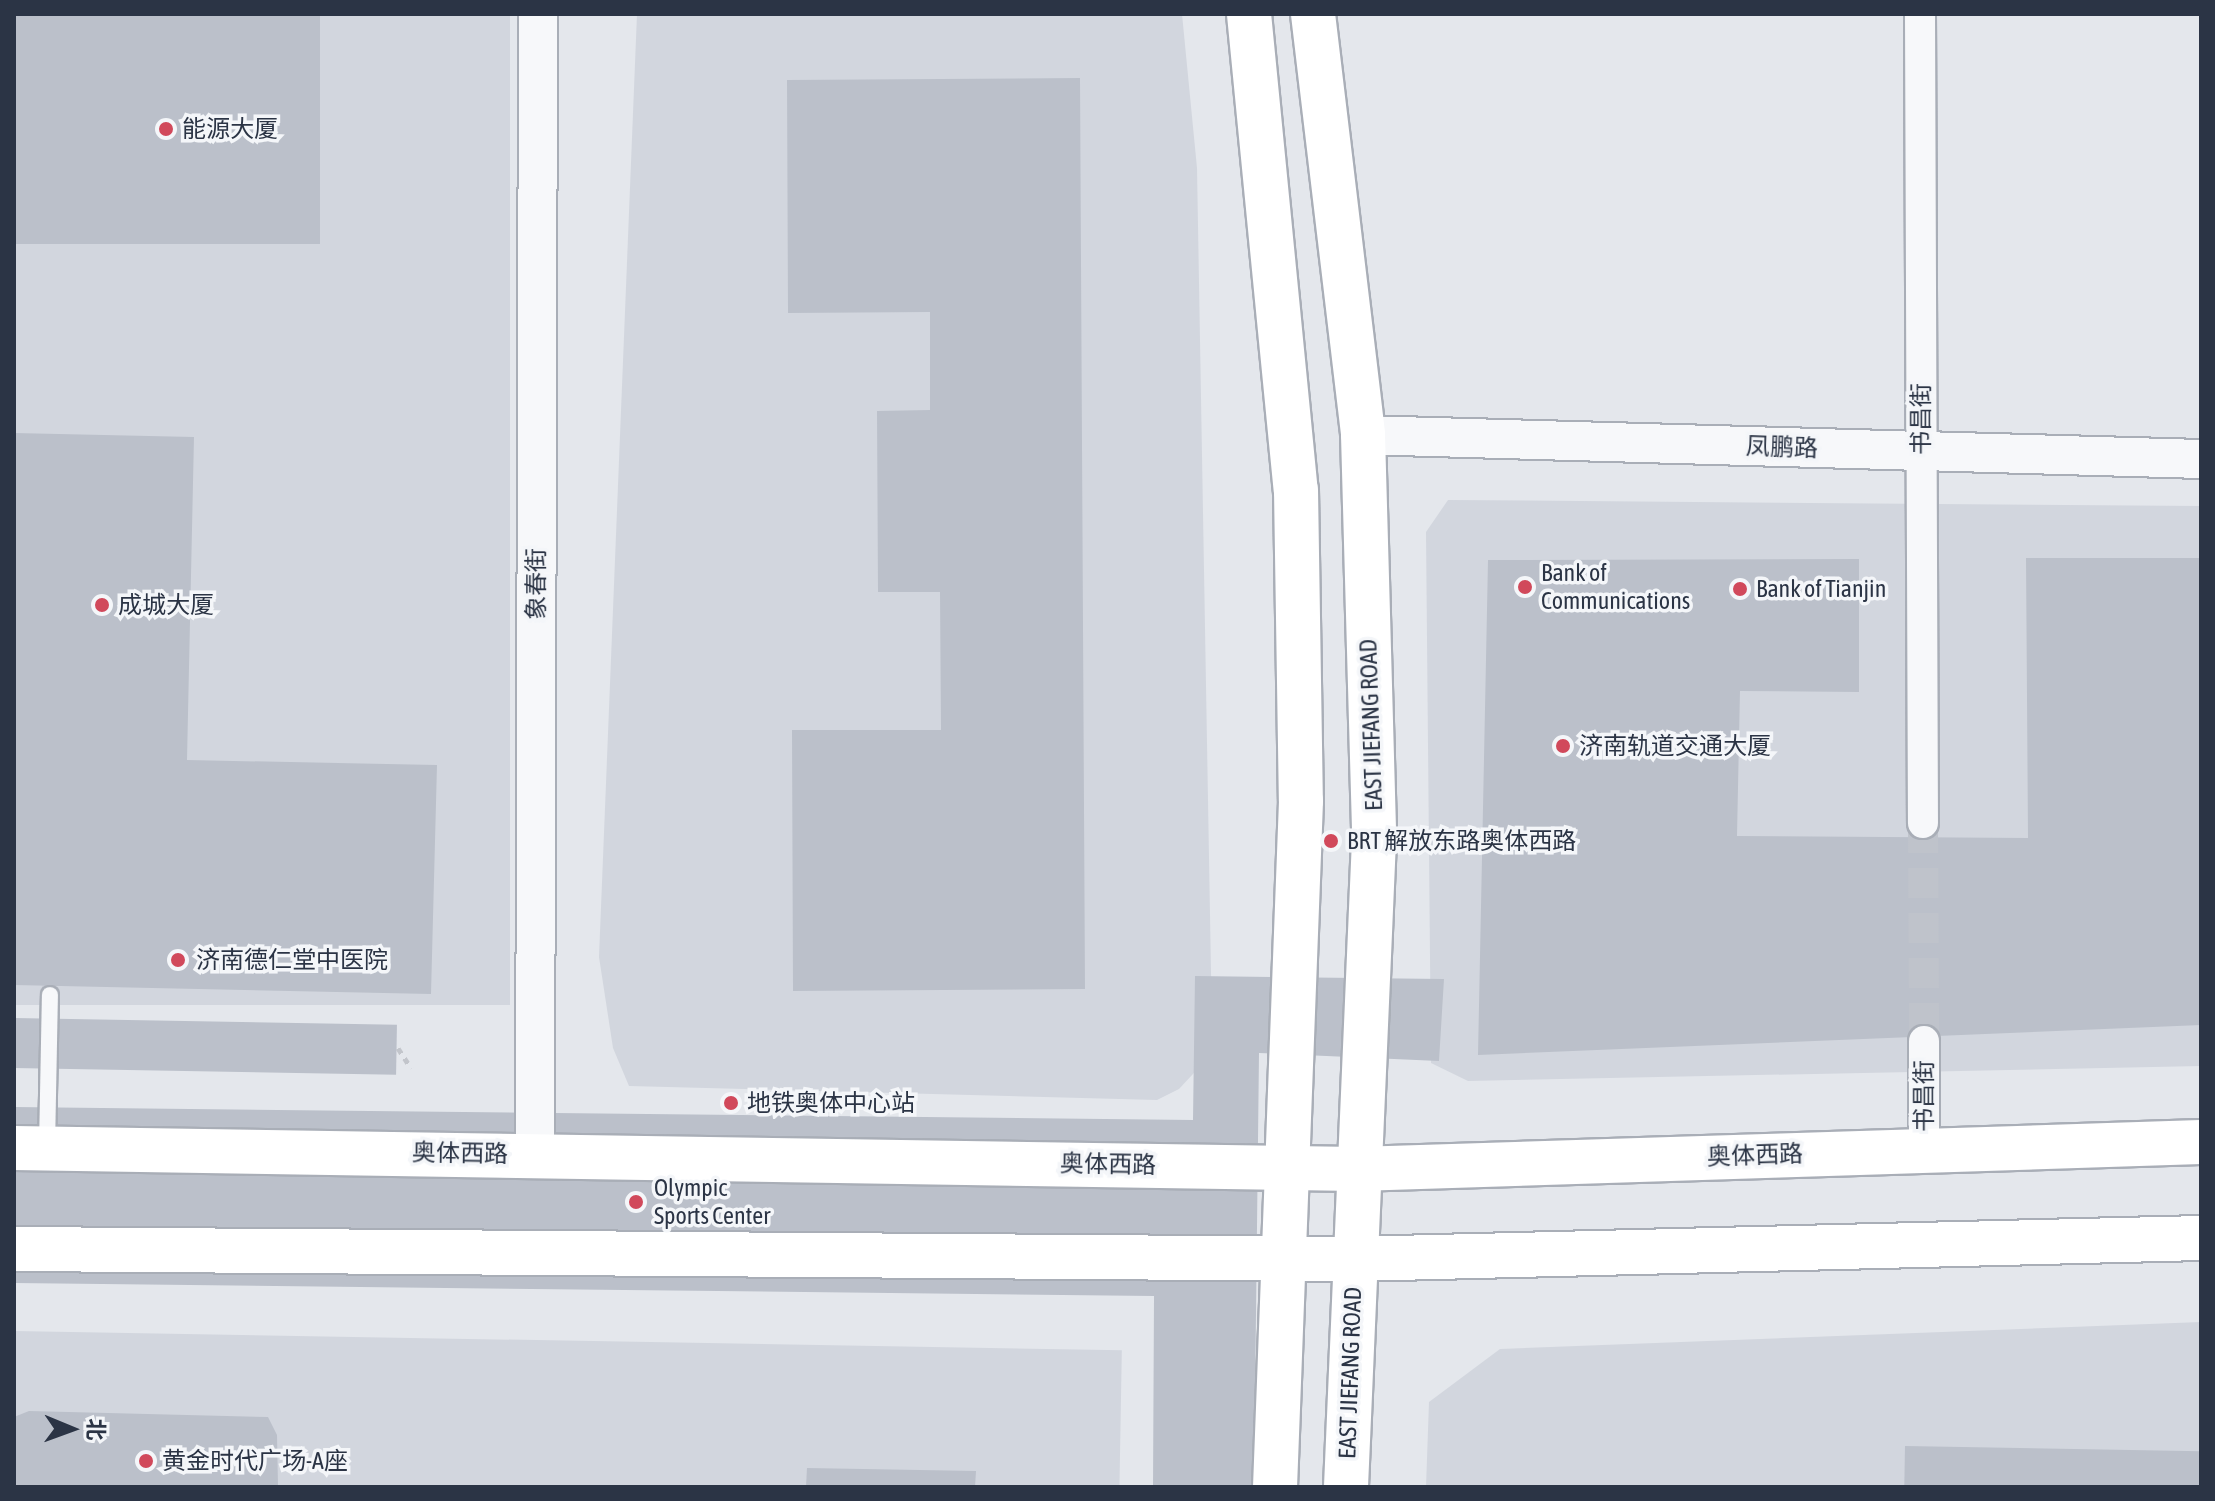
<!DOCTYPE html>
<html>
<head>
<meta charset="utf-8">
<style>
	body { margin:0 }
	#map { position:relative; width:2215px; height:1501px; overflow:hidden; background:#e4e7ec; font-family:"Asap Condensed","Noto Sans SC",sans-serif }
	div>[style] { position:absolute }
	[style*='--x'] { left:calc(var(--x)*1px); top:calc(var(--y)*1px); width:calc(var(--w)*1px); rotate:calc(var(--a)*1deg) }
	.built>* { inset:0; background:#d2d6de; transform-origin:0 0 }
	.building>* { inset:0; background:#bbc0ca; transform-origin:0 0 }
	.minor-tunnel>* { height:30px; margin-top:-15px; transform-origin:0; background:repeating-linear-gradient(90deg,#bfc3cb 0 30px,transparent 0 45px) }
	.path>* { height:5px; margin-top:-2.5px; transform-origin:0; background:repeating-linear-gradient(90deg,#c2c5cb 0 6px,transparent 0 12px) }
	.roads { filter:drop-shadow(2px 0 #a9aeb7) drop-shadow(-2px 0 #a9aeb7) drop-shadow(0 2px #a9aeb7) drop-shadow(0 -2px #a9aeb7) }
	.service>* { height:16px; margin:-8px; padding:0 8px; transform-origin:8px; border-radius:8px; background:#f7f8fa }
	.minor>* { height:30px; margin:-15px; padding:0 15px; transform-origin:15px; border-radius:15px; background:#f7f8fa }
	.tertiary>* { height:38px; margin:-19px; padding:0 19px; transform-origin:19px; border-radius:19px; background:#f7f8fa }
	.primary>* { height:44px; margin:-22px; padding:0 22px; transform-origin:22px; border-radius:22px; background:#fff }
	.dots>* { width:22px; height:22px; translate:-50% -50%; box-sizing:border-box; border:4px solid #f4f6f9; border-radius:50% }
	span { translate:-50% -50%; white-space:nowrap; text-align:center; line-height:1.15; -webkit-text-stroke:7px #f4f6f9; paint-order:stroke }
	.poi-label { font-size:24px; color:#2b3445 }
	.left { translate:0 -50%; text-align:left }
	.street-label { font-size:24px; color:#2b3445 }
	.frame { position:absolute; inset:0; border:16px solid #2b3445; pointer-events:none }
	.north { position:absolute; left:32px; top:1389px; width:80px; height:80px; -webkit-text-stroke:6px #f4f6f9; paint-order:stroke; rotate:91deg; font-size:22px; font-weight:700; line-height:32px; text-align:center; color:#2b3445 }
	.north::after { content:''; display:block; margin:auto; width:28px; height:36px; background:#2b3445; clip-path:polygon(50% 0,100% 100%,50% 72%,0 100%) }
</style>
</head>
<body>
<div id="map">
	<div class="built">
		<i style="left:14px;top:14px;width:496px;height:991px"></i>
		<i style="clip-path:polygon(637px 14px,1182px 14px,1197px 168px,1212px 1030px,1206px 1060px,1179px 1089px,1157px 1100px,629px 1086px,613px 1048px,599px 957px)"></i>
		<i style="clip-path:polygon(1448px 500px,2201px 506px,2201px 1066px,1468px 1081px,1431px 1063px,1426px 532px)"></i>
		<i style="clip-path:polygon(2201px 1322px,2201px 1487px,1426px 1487px,1429px 1402px,1500px 1349px)"></i>
		<i style="left:14px;top:1331px;width:1108px;height:156px;rotate:1deg"></i>
	</div>
	<div class="building">
		<i style="left:14px;top:14px;width:306px;height:230px"></i>
		<i style="clip-path:polygon(1080px 78px,1085px 989px,793px 991px,792px 730px,941px 730px,940px 592px,878px 592px,877px 411px,930px 410px,930px 312px,788px 313px,787px 80px)"></i>
		<i style="clip-path:polygon(14px 433px,194px 437px,187px 760px,437px 765px,431px 994px,14px 985px)"></i>
		<i style="clip-path:polygon(2026px 558px,2201px 558px,2201px 1025px,1478px 1055px,1488px 560px,1859px 559px,1859px 692px,1740px 691px,1737px 836px,2028px 838px)"></i>
		<i style="clip-path:polygon(1195px 976px,1444px 979px,1439px 1061px,1259px 1053px,1254px 1487px,1153px 1487px,1154px 1296px,14px 1283px,14px 1107px,1193px 1120px)"></i>
		<i style="left:14px;top:1018px;width:383px;height:50px;rotate:1deg"></i>
		<i style="clip-path:polygon(29px 1411px,268px 1417px,277px 1435px,278px 1487px,14px 1487px,14px 1417px)"></i>
		<i style="left:1905px;top:1446px;width:296px;height:41px;rotate:1deg"></i>
		<i style="clip-path:polygon(807px 1468px,976px 1471px,975px 1487px,806px 1487px)"></i>
	</div>
	<div class="minor-tunnel">
		<i style="--x:1923;--y:823;--w:218;--a:89.7"></i>
	</div>
	<div class="path">
		<i style="--x:398;--y:1048;--w:24;--a:57"></i>
	</div>
	<div class="roads">
		<div class="service">
			<i style="--x:47;--y:1147;--w:152;--a:-88.9"></i>
		</div>
		<div class="minor">
			<i style="--x:1920;--y:14;--w:809;--a:89.79"></i>
			<i style="--x:1924;--y:1151;--w:110;--a:-90"></i>
		</div>
		<div class="tertiary">
			<i style="--x:1363;--y:435;--w:838;--a:1.64"></i>
			<i style="--x:535;--y:1154;--w:1140;--a:-89.85"></i>
		</div>
		<div class="primary">
			<i style="--x:1249;--y:14;--w:478;--a:84.4"></i>
			<i style="--x:1296;--y:490;--w:311;--a:89.1"></i>
			<i style="--x:1301;--y:801;--w:686;--a:92.17"></i>
			<i style="--x:1313;--y:14;--w:424;--a:83.2"></i>
			<i style="--x:1363;--y:435;--w:405;--a:88.4"></i>
			<i style="--x:1374;--y:840;--w:648;--a:92.48"></i>
			<i style="--x:14;--y:1148;--w:1343;--a:0.9"></i>
			<i style="--x:1357;--y:1169;--w:844;--a:-1.83"></i>
			<i style="--x:14;--y:1249;--w:1340;--a:0.43"></i>
			<i style="--x:1354;--y:1259;--w:847;--a:-1.42"></i>
		</div>
	</div>
	<div class="dots">
		<i style="left:166px;top:129px;background:#d1495b"></i>
		<i style="left:1525px;top:587px;background:#d1495b"></i>
		<i style="left:1740px;top:589px;background:#d1495b"></i>
		<i style="left:102px;top:605px;background:#d1495b"></i>
		<i style="left:1563px;top:746px;background:#d1495b"></i>
		<i style="left:1331px;top:841px;background:#d1495b"></i>
		<i style="left:178px;top:960px;background:#d1495b"></i>
		<i style="left:731px;top:1103px;background:#d1495b"></i>
		<i style="left:636px;top:1202px;background:#d1495b"></i>
		<i style="left:146px;top:1461px;background:#d1495b"></i>
	</div>
	<div class="poi-label">
		<span class="left" style="left:182px;top:129px">能源大厦</span>
		<span class="left" style="left:1541px;top:587px">Bank of<br>Communications</span>
		<span class="left" style="left:1756px;top:589px">Bank of Tianjin</span>
		<span class="left" style="left:118px;top:605px">成城大厦</span>
		<span class="left" style="left:1579px;top:746px">济南轨道交通大厦</span>
		<span class="left" style="left:1347px;top:841px">BRT 解放东路奥体西路</span>
		<span class="left" style="left:196px;top:960px">济南德仁堂中医院</span>
		<span class="left" style="left:747px;top:1103px">地铁奥体中心站</span>
		<span class="left" style="left:654px;top:1202px">Olympic<br>Sports Center</span>
		<span class="left" style="left:162px;top:1461px">黄金时代广场-A座</span>
	</div>
	<div class="street-label">
		<span style="left:1921px;top:419px;rotate:-90deg">书昌街</span>
		<span style="left:1782px;top:447px;rotate:2deg">凤鹏路</span>
		<span style="left:536px;top:584px;rotate:-90deg">象春街</span>
		<span style="left:1371px;top:725px;rotate:-92deg">EAST JIEFANG ROAD</span>
		<span style="left:1924px;top:1096px;rotate:-90deg">书昌街</span>
		<span style="left:460px;top:1153px;rotate:1deg">奥体西路</span>
		<span style="left:1755px;top:1155px;rotate:-2deg">奥体西路</span>
		<span style="left:1108px;top:1164px;rotate:1deg">奥体西路</span>
		<span style="left:1350px;top:1373px;rotate:-88deg">EAST JIEFANG ROAD</span>
	</div>
	<div class="frame"></div>
	<div class="north">北</div>
</div>
</body>
</html>
